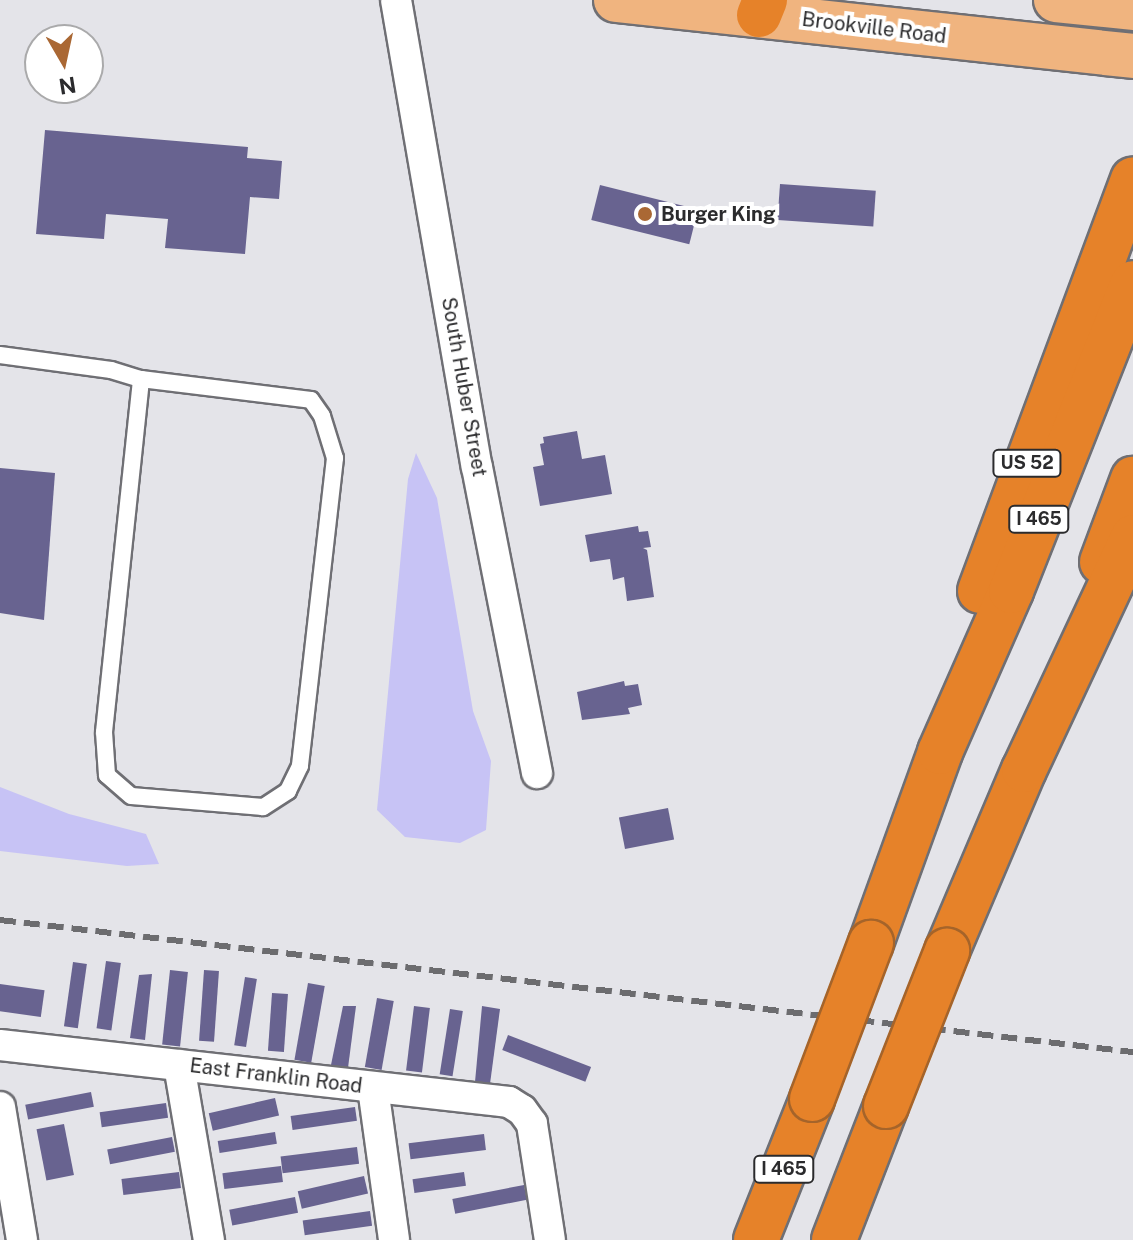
<!DOCTYPE html>
<html>
<head>
<meta charset="utf-8">
<style>
	body { margin:0 }
	#map { position:relative; width:1133px; height:1240px; overflow:hidden; background:#e4e4e9; font-family:"Public Sans",sans-serif }
	div>[style] { position:absolute }
	[style*='--x'] { left:calc(var(--x)*1px); top:calc(var(--y)*1px); width:calc(var(--w)*1px); rotate:calc(var(--a)*1deg) }
	.water>* { inset:0; background:#c7c3f5 }
	.building>* { inset:0; background:#686390; transform-origin:0 0 }
	.roads { filter:drop-shadow(2px 0 #6f6f74) drop-shadow(-2px 0 #6f6f74) drop-shadow(0 2px #6f6f74) drop-shadow(0 -2px #6f6f74) }
	.service>* { height:16px; margin:-8px; padding:0 8px; transform-origin:8px; border-radius:8px; background:#fff }
	.minor>* { height:30px; margin:-15px; padding:0 15px; transform-origin:15px; border-radius:15px; background:#fff }
	.primary>* { height:44px; margin:-22px; padding:0 22px; transform-origin:22px; border-radius:22px; background:#f0b47f }
	.motorway>* { height:44px; margin:-22px; padding:0 22px; transform-origin:22px; border-radius:22px; background:#e68229 }
	.rail>* { height:6px; margin-top:-3px; transform-origin:0; background:repeating-linear-gradient(90deg,#6c6c6f 0 16px,transparent 0 24px) }
	.bridges { filter:drop-shadow(2px 0 #a5642a) drop-shadow(-2px 0 #a5642a) drop-shadow(0 2px #a5642a) drop-shadow(0 -2px #a5642a) }
	.motorway-bridge>* { height:44px; margin:-22px; padding:0 22px; transform-origin:22px; border-radius:22px; background:#e68229 }
	.dots>* { width:22px; height:22px; translate:-50% -50%; box-sizing:border-box; border:4px solid #fff; border-radius:50% }
	span { translate:-50% -50%; white-space:nowrap; text-align:center; line-height:1.15; -webkit-text-stroke:8px #fff; paint-order:stroke }
	.shield-label span { padding:2px 6px; background:#fff; border:2px solid; border-radius:6px; -webkit-text-stroke-width:0 }
	.shield-label { font-size:18px; color:#2b2b2d; font-weight:700 }
	.street-label { font-size:20px; color:#2b2b2d }
	.poi-label { font-size:20px; color:#2b2b2d; font-weight:700 }
	.left { translate:0 -50%; text-align:left }
	.north { position:absolute; left:24px; top:24px; width:80px; height:80px; box-sizing:border-box; background:#fff; border:2px solid #aaaaab; border-radius:50%; rotate:171deg; font-size:22px; font-weight:700; line-height:32px; text-align:center; color:#2b2b2d }
	.north::after { content:''; display:block; margin:auto; width:28px; height:36px; background:#aa6834; clip-path:polygon(50% 0,100% 100%,50% 72%,0 100%) }
</style>
</head>
<body>
<div id="map">
	<div class="water">
		<i style="clip-path:polygon(416px 453px,437px 498px,473px 711px,491px 761px,486px 830px,460px 843px,405px 837px,377px 810px,408px 479px)"></i>
		<i style="clip-path:polygon(0 787px,69px 814px,146px 834px,159px 864px,127px 866px,0 851px)"></i>
	</div>
	<div class="building">
		<i style="clip-path:polygon(45px 130px,248px 147px,247px 158px,282px 161px,279px 199px,250px 197px,245px 254px,165px 248px,168px 219px,106px 214px,104px 239px,36px 234px)"></i>
		<i style="left:780px;top:184px;width:96px;height:36px;rotate:4deg"></i>
		<i style="left:600px;top:185px;width:101px;height:36px;rotate:14deg"></i>
		<i style="clip-path:polygon(577px 431px,582px 459px,605px 455px,612px 494px,540px 506px,533px 467px,544px 465px,540px 444px,544px 443px,543px 437px)"></i>
		<i style="clip-path:polygon(0 468px,55px 473px,44px 620px,0 613px)"></i>
		<i style="clip-path:polygon(638px 526px,639px 532px,648px 531px,651px 547px,643px 548px,647px 550px,654px 597px,627px 601px,624px 577px,613px 580px,610px 559px,590px 562px,585px 535px)"></i>
		<i style="clip-path:polygon(624px 681px,625px 686px,638px 684px,642px 705px,628px 708px,630px 714px,582px 720px,577px 692px)"></i>
		<i style="left:668px;top:808px;width:32px;height:50px;rotate:79deg"></i>
		<i style="left:106px;top:961px;width:15px;height:68px;rotate:8deg"></i>
		<i style="left:73px;top:962px;width:14px;height:65px;rotate:8deg"></i>
		<i style="left:170px;top:970px;width:18px;height:75px;rotate:6deg"></i>
		<i style="left:204px;top:970px;width:15px;height:71px;rotate:4deg"></i>
		<i style="clip-path:polygon(152px 974px,145px 1040px,130px 1038px,139px 975px)"></i>
		<i style="left:245px;top:977px;width:12px;height:69px;rotate:9deg"></i>
		<i style="left:308px;top:983px;width:17px;height:78px;rotate:10deg"></i>
		<i style="left:0;top:984px;width:45px;height:27px;rotate:8deg"></i>
		<i style="left:272px;top:993px;width:16px;height:58px;rotate:4deg"></i>
		<i style="left:377px;top:998px;width:17px;height:70px;rotate:10deg"></i>
		<i style="clip-path:polygon(343px 1006px,356px 1006px,348px 1068px,331px 1065px)"></i>
		<i style="left:414px;top:1006px;width:16px;height:65px;rotate:7deg"></i>
		<i style="clip-path:polygon(482px 1006px,500px 1009px,490px 1084px,475px 1082px)"></i>
		<i style="left:450px;top:1009px;width:13px;height:66px;rotate:9deg"></i>
		<i style="left:508px;top:1035px;width:89px;height:16px;rotate:21deg"></i>
		<i style="left:91px;top:1092px;width:15px;height:67px;rotate:79deg"></i>
		<i style="left:275px;top:1098px;width:18px;height:68px;rotate:77deg"></i>
		<i style="left:166px;top:1103px;width:15px;height:67px;rotate:82deg"></i>
		<i style="left:355px;top:1107px;width:14px;height:65px;rotate:82deg"></i>
		<i style="left:64px;top:1124px;width:52px;height:28px;rotate:79deg"></i>
		<i style="left:275px;top:1132px;width:12px;height:58px;rotate:81deg"></i>
		<i style="left:484px;top:1134px;width:16px;height:76px;rotate:83deg"></i>
		<i style="left:172px;top:1137px;width:15px;height:66px;rotate:79deg"></i>
		<i style="left:357px;top:1147px;width:17px;height:77px;rotate:83deg"></i>
		<i style="left:281px;top:1166px;width:16px;height:59px;rotate:83deg"></i>
		<i style="left:179px;top:1172px;width:16px;height:58px;rotate:83deg"></i>
		<i style="left:464px;top:1172px;width:14px;height:52px;rotate:82deg"></i>
		<i style="left:364px;top:1176px;width:18px;height:68px;rotate:77deg"></i>
		<i style="left:524px;top:1185px;width:15px;height:73px;rotate:79deg"></i>
		<i style="left:295px;top:1197px;width:16px;height:67px;rotate:79deg"></i>
		<i style="left:370px;top:1211px;width:15px;height:68px;rotate:82deg"></i>
	</div>
	<div class="roads">
		<div class="service">
			<i style="--x:0;--y:355;--w:112;--a:7.7"></i>
			<i style="--x:111;--y:370;--w:31;--a:17"></i>
			<i style="--x:141;--y:379;--w:171;--a:7"></i>
			<i style="--x:311;--y:400;--w:19;--a:55"></i>
			<i style="--x:322;--y:416;--w:44;--a:72.8"></i>
			<i style="--x:335;--y:458;--w:310;--a:96.5"></i>
			<i style="--x:300;--y:766;--w:28;--a:116"></i>
			<i style="--x:288;--y:791;--w:30;--a:147"></i>
			<i style="--x:263;--y:807;--w:132;--a:-175.2"></i>
			<i style="--x:131;--y:796;--w:32;--a:-139"></i>
			<i style="--x:107;--y:775;--w:43;--a:-94"></i>
			<i style="--x:104;--y:732;--w:355;--a:-84"></i>
		</div>
		<div class="minor">
			<i style="--x:396;--y:0;--w:474;--a:80.2"></i>
			<i style="--x:477;--y:467;--w:312;--a:78.9"></i>
			<i style="--x:0;--y:1045;--w:512;--a:6.39"></i>
			<i style="--x:509;--y:1102;--w:15;--a:32"></i>
			<i style="--x:522;--y:1110;--w:17;--a:54"></i>
			<i style="--x:532;--y:1124;--w:117;--a:81.2"></i>
			<i style="--x:179;--y:1065;--w:178;--a:80.3"></i>
			<i style="--x:373;--y:1088;--w:153;--a:82.1"></i>
			<i style="--x:0;--y:1107;--w:135;--a:80.6"></i>
		</div>
		<div class="primary">
			<i style="--x:616;--y:0;--w:520;--a:6.18"></i>
			<i style="--x:1056;--y:0;--w:77;--a:5.9"></i>
		</div>
		<div class="motorway">
			<i style="--x:759;--y:15;--w:16;--a:-68"></i>
			<i style="--x:1102;--y:562;--w:89;--a:-69.5"></i>
			<i style="--x:980;--y:591;--w:439;--a:-69.6"></i>
			<i style="--x:871;--y:943;--w:203;--a:-70.1"></i>
			<i style="--x:940;--y:752;--w:176;--a:-66.2"></i>
			<i style="--x:1011;--y:591;--w:331;--a:-68.4"></i>
			<i style="--x:947;--y:951;--w:197;--a:-67"></i>
			<i style="--x:1024;--y:770;--w:257;--a:-64.9"></i>
			<i style="--x:756;--y:1240;--w:152;--a:-68.3"></i>
			<i style="--x:834;--y:1240;--w:144;--a:-68.8"></i>
		</div>
	</div>
	<div class="rail">
		<i style="--x:0;--y:920;--w:1141;--a:6.65"></i>
	</div>
	<div class="bridges">
		<div class="motorway-bridge">
			<i style="--x:812;--y:1099;--w:167;--a:-69.3"></i>
			<i style="--x:886;--y:1106;--w:167;--a:-68.5"></i>
		</div>
	</div>
	<div class="dots">
		<i style="left:645px;top:214px;background:#aa6834"></i>
	</div>
	<div class="shield-label">
		<span style="left:1027px;top:463px">US 52</span>
		<span style="left:1039px;top:519px">I 465</span>
		<span style="left:784px;top:1169px">I 465</span>
	</div>
	<div class="street-label">
		<span style="left:874px;top:28px;rotate:7deg">Brookville Road</span>
		<span style="left:464px;top:387px;rotate:80deg">South Huber Street</span>
		<span style="left:276px;top:1076px;rotate:7deg">East Franklin Road</span>
	</div>
	<div class="poi-label">
		<span class="left" style="left:661px;top:214px">Burger King</span>
	</div>
	<div class="north">N</div>
</div>
</body>
</html>
